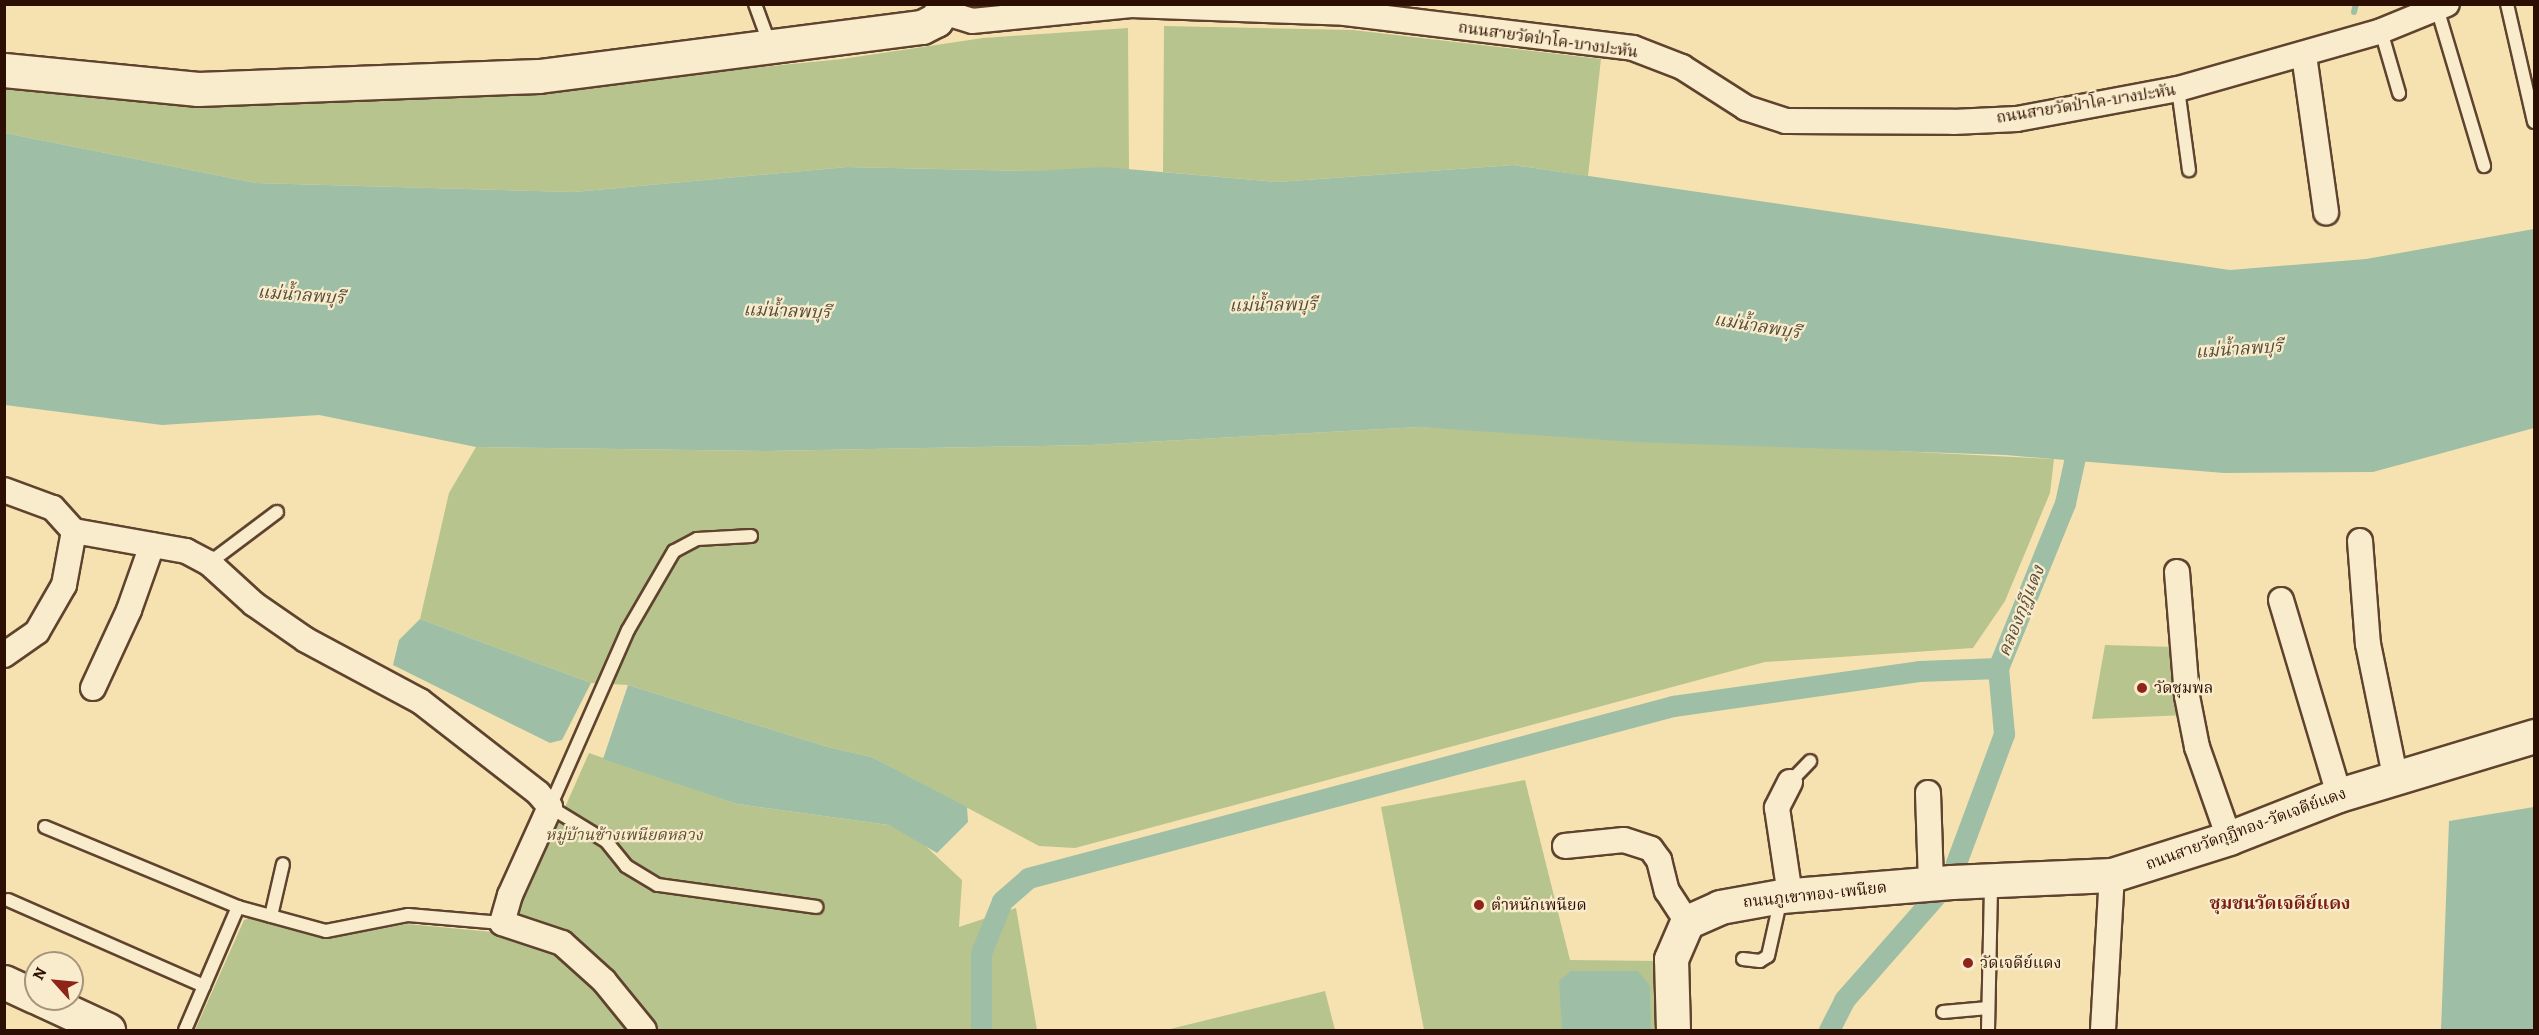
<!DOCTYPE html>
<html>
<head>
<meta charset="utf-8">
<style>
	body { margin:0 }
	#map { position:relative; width:2539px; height:1035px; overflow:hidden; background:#f6e2b1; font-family:Alegreya,"Noto Serif Thai",serif }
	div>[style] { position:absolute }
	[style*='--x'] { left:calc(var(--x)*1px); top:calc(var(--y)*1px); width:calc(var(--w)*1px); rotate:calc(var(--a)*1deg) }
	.green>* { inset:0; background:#b8c48e }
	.water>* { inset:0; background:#9ebfa6 }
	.stream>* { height:6px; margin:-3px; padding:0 3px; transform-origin:3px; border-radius:3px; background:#9ebfa6 }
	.canal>* { height:21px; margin:-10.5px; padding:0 10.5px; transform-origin:10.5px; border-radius:10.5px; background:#9ebfa6 }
	.roads { filter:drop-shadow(2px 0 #5f432e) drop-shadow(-2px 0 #5f432e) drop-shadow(0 2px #5f432e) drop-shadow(0 -2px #5f432e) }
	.lane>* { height:12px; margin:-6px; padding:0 6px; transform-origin:6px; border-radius:6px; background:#f9eccc }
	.street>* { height:24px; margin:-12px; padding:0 12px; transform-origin:12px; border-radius:12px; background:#f9eccc }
	.secondary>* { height:33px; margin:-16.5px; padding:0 16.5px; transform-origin:16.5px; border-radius:16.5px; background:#f9eccc }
	.dots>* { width:16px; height:16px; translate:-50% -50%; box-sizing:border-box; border:3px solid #f9eccc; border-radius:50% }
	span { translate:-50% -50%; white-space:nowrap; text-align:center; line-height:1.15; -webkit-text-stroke:4.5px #f9eccc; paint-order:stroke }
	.street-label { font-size:16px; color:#2d0e02 }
	.poi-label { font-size:16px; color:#2d0e02 }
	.left { translate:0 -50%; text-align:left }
	.park-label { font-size:16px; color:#5e4e33; font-style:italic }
	.water-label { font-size:18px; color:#554c3b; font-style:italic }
	.neighbourhood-label { font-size:18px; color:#7a1f14; font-weight:700 }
	.frame { position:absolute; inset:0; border:6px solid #2d0e02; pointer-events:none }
	.north { position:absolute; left:24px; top:951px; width:60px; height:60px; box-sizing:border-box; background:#f9eccc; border:2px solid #a7937b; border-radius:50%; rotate:297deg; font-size:16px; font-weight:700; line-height:24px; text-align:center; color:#2d0e02 }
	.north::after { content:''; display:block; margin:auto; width:21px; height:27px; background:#8f2418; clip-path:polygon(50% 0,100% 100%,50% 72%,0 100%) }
</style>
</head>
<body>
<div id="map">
	<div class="green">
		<i style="clip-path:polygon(1164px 26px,1353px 30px,1601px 59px,1588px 176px,1513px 165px,1277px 182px,1163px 172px)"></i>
		<i style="clip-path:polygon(1128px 28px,1129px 169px,1033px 171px,847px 167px,574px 192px,256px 183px,5px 133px,4px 83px,502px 93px,842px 59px,983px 38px)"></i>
		<i style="clip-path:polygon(1419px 427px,2054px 459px,2050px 493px,2005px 601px,1973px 648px,1765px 662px,1075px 848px,1039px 846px,872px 757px,828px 747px,628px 685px,591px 683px,420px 619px,449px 493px,476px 447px,767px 451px,1092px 445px)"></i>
		<i style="clip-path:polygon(2105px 645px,2176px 647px,2186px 715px,2092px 719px)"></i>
		<i style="clip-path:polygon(589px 753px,737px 804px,889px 825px,918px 839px,962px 880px,959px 927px,1016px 908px,1037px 1030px,195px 1030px,244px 920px,250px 918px,326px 938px,407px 924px,504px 933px,527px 893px)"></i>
		<i style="clip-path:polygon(1525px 780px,1570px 960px,1661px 961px,1664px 1030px,1424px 1030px,1381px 807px)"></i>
		<i style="clip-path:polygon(1325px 991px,1335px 1030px,1166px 1030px)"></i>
	</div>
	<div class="water">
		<i style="clip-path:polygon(5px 133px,256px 183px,574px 192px,847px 167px,1033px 171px,1104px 167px,1277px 182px,1513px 165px,2230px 270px,2366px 259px,2534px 229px,2534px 428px,2373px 472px,2224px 473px,2005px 455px,1634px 442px,1419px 427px,1092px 445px,767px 451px,476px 447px,319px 415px,162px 425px,5px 405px)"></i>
		<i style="clip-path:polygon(420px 619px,591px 683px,562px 740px,550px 743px,393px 665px,399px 640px)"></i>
		<i style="clip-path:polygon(628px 685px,828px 747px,872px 757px,967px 807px,968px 822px,937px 853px,889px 825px,737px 804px,603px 759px)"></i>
		<i style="clip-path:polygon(2534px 807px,2534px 1030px,2441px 1030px,2449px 821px)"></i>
		<i style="clip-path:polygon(1571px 971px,1638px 971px,1650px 986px,1651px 1030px,1562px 1030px,1559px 981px)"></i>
	</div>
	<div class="stream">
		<i style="--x:2354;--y:12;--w:8;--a:-76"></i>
	</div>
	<div class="canal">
		<i style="--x:1956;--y:863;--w:138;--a:-69.6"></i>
		<i style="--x:2004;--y:734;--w:66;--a:-95.2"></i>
		<i style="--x:1998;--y:668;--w:178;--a:-67.9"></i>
		<i style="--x:2065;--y:503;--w:71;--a:-77.7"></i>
		<i style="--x:981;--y:1030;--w:77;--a:-90"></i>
		<i style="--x:981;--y:953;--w:56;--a:-68"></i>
		<i style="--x:1002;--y:901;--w:35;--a:-41"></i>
		<i style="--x:1028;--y:878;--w:668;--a:-14.93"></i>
		<i style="--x:1673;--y:706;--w:248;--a:-8.1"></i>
		<i style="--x:1919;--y:671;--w:79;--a:-2.2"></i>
		<i style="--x:1829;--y:1030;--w:34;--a:-63"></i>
		<i style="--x:1844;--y:1000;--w:142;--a:-48.7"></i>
	</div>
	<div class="roads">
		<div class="lane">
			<i style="--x:755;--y:4;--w:44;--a:69.9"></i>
			<i style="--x:2507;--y:4;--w:121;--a:77.1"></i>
			<i style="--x:2437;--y:8;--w:165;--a:73.4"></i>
			<i style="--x:2381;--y:31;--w:65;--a:73.8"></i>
			<i style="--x:2178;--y:89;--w:82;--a:82.3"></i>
			<i style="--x:751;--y:536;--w:54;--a:176.8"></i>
			<i style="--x:697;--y:539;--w:26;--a:152"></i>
			<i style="--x:674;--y:551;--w:91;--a:120.2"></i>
			<i style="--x:628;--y:630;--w:193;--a:113.8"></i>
			<i style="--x:550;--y:807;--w:66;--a:31.3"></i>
			<i style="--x:606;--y:841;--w:32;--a:51"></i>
			<i style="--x:626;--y:866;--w:37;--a:31"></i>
			<i style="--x:658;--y:885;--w:160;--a:7.9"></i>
			<i style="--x:209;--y:563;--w:85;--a:-36.9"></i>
			<i style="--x:1790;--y:782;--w:29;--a:-46"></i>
			<i style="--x:45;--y:827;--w:209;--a:22.5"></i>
			<i style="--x:238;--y:907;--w:91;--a:15.3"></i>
			<i style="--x:326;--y:931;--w:84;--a:-11"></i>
			<i style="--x:408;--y:915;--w:94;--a:4.9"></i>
			<i style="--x:8;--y:900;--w:214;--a:23.7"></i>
			<i style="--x:271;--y:916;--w:53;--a:-77"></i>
			<i style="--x:1743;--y:959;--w:17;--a:7"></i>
			<i style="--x:1760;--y:961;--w:9;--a:-32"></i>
			<i style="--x:1768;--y:956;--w:59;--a:-77.4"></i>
			<i style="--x:1943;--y:1012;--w:45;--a:-5.1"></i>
			<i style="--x:185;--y:1030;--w:134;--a:-66.7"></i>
			<i style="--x:1988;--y:1030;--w:148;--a:-88.8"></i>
		</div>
		<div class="street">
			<i style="--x:943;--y:12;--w:30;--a:17"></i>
			<i style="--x:972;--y:21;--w:160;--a:-5.7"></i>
			<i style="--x:1131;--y:5;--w:214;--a:2.1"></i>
			<i style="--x:1345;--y:13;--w:290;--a:6.9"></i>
			<i style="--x:1633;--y:48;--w:53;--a:21.2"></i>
			<i style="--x:1682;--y:67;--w:76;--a:32.6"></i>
			<i style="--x:1746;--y:108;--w:42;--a:18"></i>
			<i style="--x:1786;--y:121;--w:167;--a:0.3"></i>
			<i style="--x:1953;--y:122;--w:64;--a:-2.7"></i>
			<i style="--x:2017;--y:119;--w:164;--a:-10.6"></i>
			<i style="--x:2178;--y:89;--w:211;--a:-15.9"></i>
			<i style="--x:2381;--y:31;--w:71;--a:-22.2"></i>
			<i style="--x:2304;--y:55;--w:159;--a:82"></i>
			<i style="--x:4;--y:490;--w:52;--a:20.2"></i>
			<i style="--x:53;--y:508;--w:31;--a:48"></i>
			<i style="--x:74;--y:531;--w:55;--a:100.5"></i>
			<i style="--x:64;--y:585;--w:54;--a:119.9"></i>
			<i style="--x:37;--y:632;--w:40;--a:145.1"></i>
			<i style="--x:74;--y:531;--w:114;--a:10.1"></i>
			<i style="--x:186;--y:551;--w:26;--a:28"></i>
			<i style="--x:209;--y:563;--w:61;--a:42.3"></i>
			<i style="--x:254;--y:604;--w:63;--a:34.7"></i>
			<i style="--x:306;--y:640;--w:129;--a:28.2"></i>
			<i style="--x:420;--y:701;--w:150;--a:37.9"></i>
			<i style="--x:538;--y:793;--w:18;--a:49"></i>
			<i style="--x:550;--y:807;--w:97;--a:114.4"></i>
			<i style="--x:510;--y:895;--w:29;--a:106"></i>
			<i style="--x:502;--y:923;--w:63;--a:18.4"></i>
			<i style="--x:562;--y:943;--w:57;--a:42.1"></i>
			<i style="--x:604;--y:981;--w:63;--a:50.8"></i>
			<i style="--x:2360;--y:541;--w:103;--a:85.6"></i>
			<i style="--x:2368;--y:644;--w:135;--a:78.4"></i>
			<i style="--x:2177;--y:572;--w:124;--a:85.4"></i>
			<i style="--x:2187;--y:696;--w:52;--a:78.9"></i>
			<i style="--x:2197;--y:747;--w:96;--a:70.6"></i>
			<i style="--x:2281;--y:600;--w:203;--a:73.4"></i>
			<i style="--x:93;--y:688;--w:86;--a:-65.2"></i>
			<i style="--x:129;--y:610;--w:69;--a:-70.5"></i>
			<i style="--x:1790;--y:782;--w:29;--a:117"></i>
			<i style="--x:1777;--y:808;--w:88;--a:81.5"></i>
			<i style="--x:1928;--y:793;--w:91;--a:88.1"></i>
			<i style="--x:1565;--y:846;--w:59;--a:-5.8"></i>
			<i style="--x:1624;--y:840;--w:28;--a:18"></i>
			<i style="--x:1651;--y:849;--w:14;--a:54"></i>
			<i style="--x:1659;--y:860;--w:32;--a:76"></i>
			<i style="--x:1667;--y:891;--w:37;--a:57"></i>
			<i style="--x:2103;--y:1030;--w:155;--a:-86.7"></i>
		</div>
		<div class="secondary">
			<i style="--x:4;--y:70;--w:195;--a:5.6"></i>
			<i style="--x:198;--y:89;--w:341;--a:-2.2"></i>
			<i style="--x:539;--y:76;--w:386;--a:-7.3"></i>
			<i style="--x:922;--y:27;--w:16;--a:-27"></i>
			<i style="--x:936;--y:20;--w:19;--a:-58"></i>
			<i style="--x:4;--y:982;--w:35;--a:25"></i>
			<i style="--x:41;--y:999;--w:74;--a:24.8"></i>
			<i style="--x:1673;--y:1030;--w:71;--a:-91.6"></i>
			<i style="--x:1671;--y:959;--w:40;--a:-66.6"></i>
			<i style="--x:1687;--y:922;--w:36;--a:-24"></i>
			<i style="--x:1720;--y:907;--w:62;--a:-10.2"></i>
			<i style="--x:1781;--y:896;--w:171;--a:-4.7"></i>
			<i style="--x:1951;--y:882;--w:161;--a:-2.5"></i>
			<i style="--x:2112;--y:875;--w:123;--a:-17.5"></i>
			<i style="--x:2229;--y:838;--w:118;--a:-21.4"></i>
			<i style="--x:2339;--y:795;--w:204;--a:-16.8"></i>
		</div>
	</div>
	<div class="dots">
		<i style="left:2142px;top:688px;background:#8f2418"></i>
		<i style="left:1479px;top:905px;background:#8f2418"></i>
		<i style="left:1968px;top:963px;background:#8f2418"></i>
	</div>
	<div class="street-label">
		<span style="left:1548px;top:40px;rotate:8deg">ถนนสายวัดป่าโค-บางปะหัน</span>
		<span style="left:2086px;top:104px;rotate:-9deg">ถนนสายวัดป่าโค-บางปะหัน</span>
		<span style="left:2246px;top:829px;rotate:-20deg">ถนนสายวัดกุฎีทอง-วัดเจดีย์แดง</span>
		<span style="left:1815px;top:895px;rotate:-6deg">ถนนภูเขาทอง-เพนียด</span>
	</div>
	<div class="poi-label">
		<span class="left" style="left:2154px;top:688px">วัดชุมพล</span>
		<span class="left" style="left:1491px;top:905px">ตำหนักเพนียด</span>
		<span class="left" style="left:1980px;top:963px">วัดเจดีย์แดง</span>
	</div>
	<div class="park-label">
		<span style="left:624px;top:835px">หมู่บ้านช้างเพนียดหลวง</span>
	</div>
	<div class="water-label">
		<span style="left:301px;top:295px;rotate:4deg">แม่น้ำลพบุรี</span>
		<span style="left:1273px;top:305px;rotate:-1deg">แม่น้ำลพบุรี</span>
		<span style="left:787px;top:311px;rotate:2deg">แม่น้ำลพบุรี</span>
		<span style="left:1757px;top:326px;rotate:9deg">แม่น้ำลพบุรี</span>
		<span style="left:2239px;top:349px;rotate:-4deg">แม่น้ำลพบุรี</span>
		<span style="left:2021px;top:611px;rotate:-68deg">คลองกุฎีแดง</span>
	</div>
	<div class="neighbourhood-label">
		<span style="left:2280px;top:903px">ชุมชนวัดเจดีย์แดง</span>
	</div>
	<div class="frame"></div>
	<div class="north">N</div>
</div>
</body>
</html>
